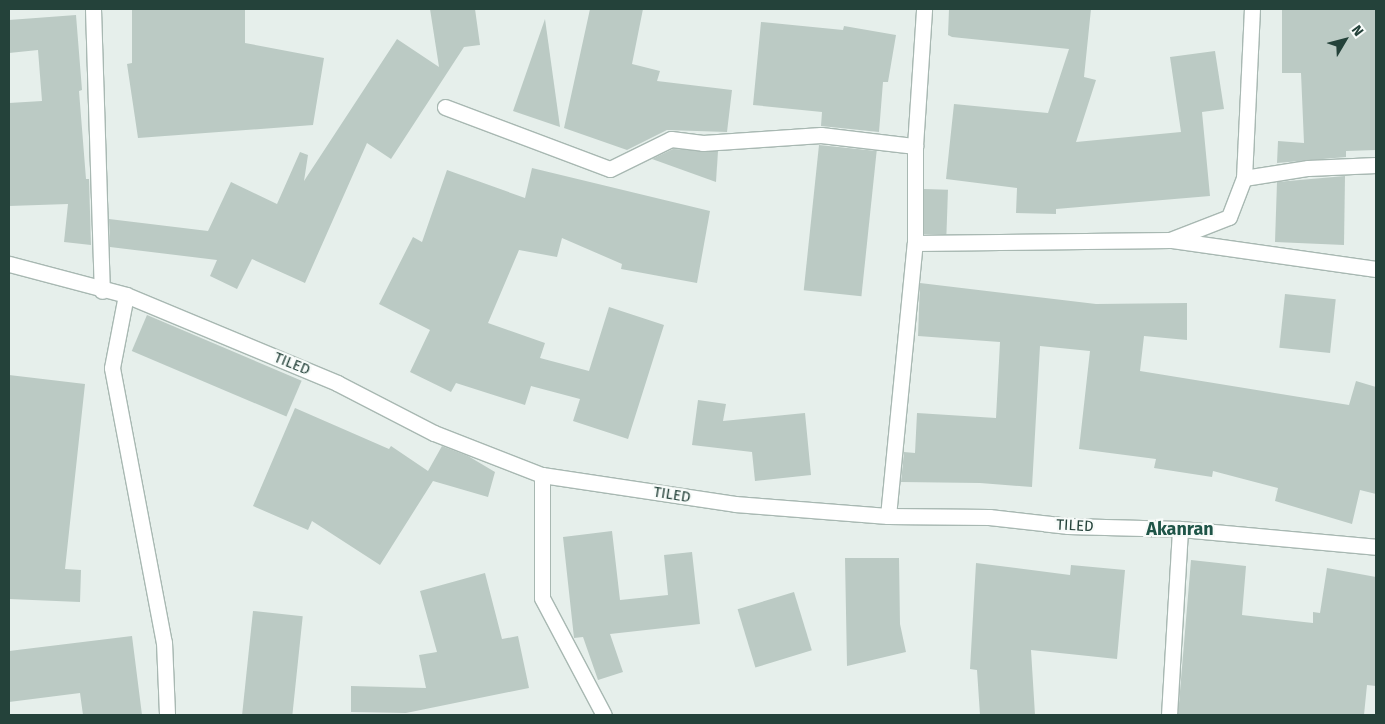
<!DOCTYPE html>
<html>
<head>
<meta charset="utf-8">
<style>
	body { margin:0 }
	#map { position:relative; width:1385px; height:724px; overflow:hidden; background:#e6efeb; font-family:"Fira Sans",sans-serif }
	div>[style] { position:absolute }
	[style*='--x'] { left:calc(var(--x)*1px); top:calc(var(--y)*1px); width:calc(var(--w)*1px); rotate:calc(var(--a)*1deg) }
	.building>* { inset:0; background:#bbcac4; transform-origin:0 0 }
	.roads { filter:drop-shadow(1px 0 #a8b8b2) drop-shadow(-1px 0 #a8b8b2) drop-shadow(0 1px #a8b8b2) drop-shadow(0 -1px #a8b8b2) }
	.minor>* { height:15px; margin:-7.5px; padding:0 7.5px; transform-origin:7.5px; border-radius:7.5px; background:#fff }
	span { translate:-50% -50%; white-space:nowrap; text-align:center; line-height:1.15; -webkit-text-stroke:4.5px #f7fbf9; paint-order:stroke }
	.street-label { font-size:15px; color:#24423a }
	.quarter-label { font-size:18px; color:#1f5548; font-weight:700 }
	.frame { position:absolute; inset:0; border:10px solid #24423a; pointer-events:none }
	.north { position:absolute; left:1320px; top:15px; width:50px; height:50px; -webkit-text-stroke:4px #f7fbf9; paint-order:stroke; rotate:53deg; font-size:14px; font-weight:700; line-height:20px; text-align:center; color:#24423a }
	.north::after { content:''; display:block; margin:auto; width:18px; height:22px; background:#24423a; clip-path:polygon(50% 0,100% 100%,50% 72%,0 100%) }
</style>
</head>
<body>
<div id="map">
	<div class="building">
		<i style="clip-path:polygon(132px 9px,245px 9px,245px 43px,324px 58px,313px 125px,138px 138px,127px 64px,132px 63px)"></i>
		<i style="clip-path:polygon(430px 9px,475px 9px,480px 45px,464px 47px,391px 159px,367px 143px,305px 283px,252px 259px,237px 289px,210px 276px,217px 260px,110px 247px,109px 219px,208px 231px,231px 182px,277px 204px,300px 152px,308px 155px,304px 181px,397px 39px,439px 67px)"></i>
		<i style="clip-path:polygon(590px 9px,643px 9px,632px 64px,660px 71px,657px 81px,732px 90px,727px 132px,667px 130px,627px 150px,564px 128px)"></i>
		<i style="clip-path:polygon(949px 9px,1091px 9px,1084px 77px,1096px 80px,1076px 142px,1181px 132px,1170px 57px,1215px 51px,1224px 109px,1202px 112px,1210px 196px,1056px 209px,1056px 214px,1016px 213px,1017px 188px,946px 179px,954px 104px,1048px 113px,1069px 49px,952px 37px,948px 35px)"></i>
		<i style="clip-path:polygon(1282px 9px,1376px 9px,1376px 150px,1346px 151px,1346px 157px,1277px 163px,1278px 141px,1304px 143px,1301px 73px,1282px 73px)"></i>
		<i style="clip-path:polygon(76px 15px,82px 90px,79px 91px,86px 179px,89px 179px,91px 245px,64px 242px,68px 204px,9px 206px,9px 103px,42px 101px,38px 50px,9px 53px,9px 20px)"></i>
		<i style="clip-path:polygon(545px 19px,560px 127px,513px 111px)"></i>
		<i style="clip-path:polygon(761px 22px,843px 30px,844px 26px,896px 35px,888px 82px,883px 82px,879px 132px,821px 126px,822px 112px,753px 105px)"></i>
		<i style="left:819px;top:145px;width:58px;height:146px;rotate:6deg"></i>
		<i style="clip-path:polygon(673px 149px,718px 151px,716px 182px,652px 159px)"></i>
		<i style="clip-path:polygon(532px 168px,710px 211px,697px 283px,621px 269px,622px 264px,562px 238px,557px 257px,519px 250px,488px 323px,545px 343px,540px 358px,589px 371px,609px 307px,664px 325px,628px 439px,573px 421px,580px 399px,531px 386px,525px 405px,456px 383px,451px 392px,410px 372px,430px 330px,379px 304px,413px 237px,422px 242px,447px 170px,525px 198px)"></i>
		<i style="clip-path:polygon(1345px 176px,1344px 245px,1275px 242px,1277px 182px)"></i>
		<i style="left:924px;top:189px;width:24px;height:45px;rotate:2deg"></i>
		<i style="clip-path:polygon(920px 283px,1096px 304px,1187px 303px,1187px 340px,1144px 336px,1140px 371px,1349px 405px,1356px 381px,1376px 387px,1376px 494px,1360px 490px,1352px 524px,1275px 501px,1278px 488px,1213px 471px,1212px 477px,1154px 468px,1156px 459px,1079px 449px,1090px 351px,1040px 346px,1032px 487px,980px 483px,901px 482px,904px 452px,915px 453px,917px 413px,996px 418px,1000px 342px,918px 336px)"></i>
		<i style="left:1285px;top:294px;width:51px;height:54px;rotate:6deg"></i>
		<i style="left:147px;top:315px;width:168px;height:39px;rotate:23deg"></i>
		<i style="clip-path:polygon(9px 375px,85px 384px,65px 569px,81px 570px,80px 602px,9px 599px)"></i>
		<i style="clip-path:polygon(698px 400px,726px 404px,723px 421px,805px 413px,811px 475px,755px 481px,752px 452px,692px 445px)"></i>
		<i style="clip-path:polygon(295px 408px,389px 449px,391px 446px,428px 471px,442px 446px,468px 456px,495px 472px,488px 497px,433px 481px,380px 565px,312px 521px,308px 530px,253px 506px)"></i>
		<i style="clip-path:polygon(612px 531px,620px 600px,668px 595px,664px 555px,692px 552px,700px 624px,610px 634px,623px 672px,598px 680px,583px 637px,574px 638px,563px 537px)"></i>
		<i style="clip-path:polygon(845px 558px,899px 558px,900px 624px,906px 652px,847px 666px)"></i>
		<i style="clip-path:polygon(1191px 560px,1246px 566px,1242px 615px,1313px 623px,1313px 612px,1320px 613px,1327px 568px,1376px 577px,1376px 686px,1367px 685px,1364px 715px,1178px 715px)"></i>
		<i style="clip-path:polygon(976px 563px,1070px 575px,1071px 565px,1125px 570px,1117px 659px,1031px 650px,1035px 715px,980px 715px,977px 670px,970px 669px)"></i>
		<i style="clip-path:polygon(485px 573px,502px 639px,518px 636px,529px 688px,406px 713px,351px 712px,351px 686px,426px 688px,419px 655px,437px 652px,420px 591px)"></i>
		<i style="left:794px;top:592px;width:61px;height:59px;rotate:73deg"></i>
		<i style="left:253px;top:611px;width:50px;height:104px;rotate:6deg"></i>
		<i style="clip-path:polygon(132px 636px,142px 715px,83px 715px,80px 693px,9px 702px,9px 651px)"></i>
	</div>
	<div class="roads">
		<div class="minor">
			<i style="--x:93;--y:9;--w:282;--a:88.2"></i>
			<i style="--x:445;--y:107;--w:176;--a:20.6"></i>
			<i style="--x:610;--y:169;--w:68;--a:-26.2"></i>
			<i style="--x:671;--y:139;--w:32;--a:7"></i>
			<i style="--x:703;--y:143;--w:118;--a:-3.9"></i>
			<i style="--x:821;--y:135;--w:95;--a:6.7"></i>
			<i style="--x:1244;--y:178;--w:169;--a:-87.3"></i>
			<i style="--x:1172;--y:240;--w:206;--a:8.1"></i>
			<i style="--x:915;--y:243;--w:255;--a:-0.7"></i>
			<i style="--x:1170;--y:240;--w:63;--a:-21.3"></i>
			<i style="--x:1229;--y:217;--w:42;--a:-69"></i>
			<i style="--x:1244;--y:178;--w:65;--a:-8.9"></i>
			<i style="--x:1308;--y:168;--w:68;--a:-2.5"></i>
			<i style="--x:9;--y:264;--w:121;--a:14.8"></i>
			<i style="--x:126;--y:295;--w:229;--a:22.6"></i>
			<i style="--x:337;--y:383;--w:109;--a:27.3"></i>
			<i style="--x:434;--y:433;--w:116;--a:21.3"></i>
			<i style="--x:542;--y:475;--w:195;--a:8.5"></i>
			<i style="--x:735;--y:504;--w:153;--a:4.5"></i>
			<i style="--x:888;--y:516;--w:101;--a:0.6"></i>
			<i style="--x:989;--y:517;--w:80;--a:6.5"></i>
			<i style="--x:1068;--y:526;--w:112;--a:1.5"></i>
			<i style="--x:1180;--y:529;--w:197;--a:5.2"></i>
			<i style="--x:126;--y:295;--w:74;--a:100.9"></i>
			<i style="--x:112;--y:368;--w:279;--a:79.3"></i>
			<i style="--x:164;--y:642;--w:73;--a:87.6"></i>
			<i style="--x:542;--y:475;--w:123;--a:90"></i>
			<i style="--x:542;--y:598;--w:132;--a:62.1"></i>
			<i style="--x:888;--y:516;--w:274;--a:-84.4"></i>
			<i style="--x:915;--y:243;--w:97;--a:-90"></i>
			<i style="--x:915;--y:146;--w:137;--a:-86.2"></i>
			<i style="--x:1169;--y:715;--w:186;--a:-86.6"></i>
		</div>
	</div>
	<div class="street-label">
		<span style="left:292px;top:364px;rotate:22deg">TILED</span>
		<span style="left:672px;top:495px;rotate:9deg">TILED</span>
		<span style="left:1075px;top:526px;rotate:3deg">TILED</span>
	</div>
	<div class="quarter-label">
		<span style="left:1180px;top:529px">Akanran</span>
	</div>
	<div class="frame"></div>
	<div class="north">N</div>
</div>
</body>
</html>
